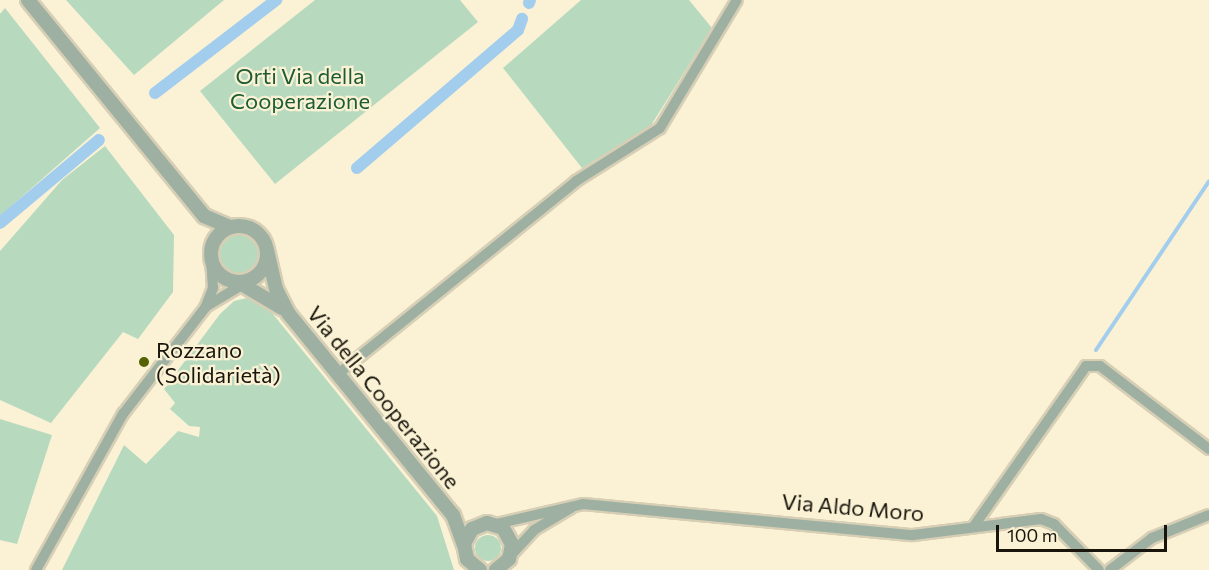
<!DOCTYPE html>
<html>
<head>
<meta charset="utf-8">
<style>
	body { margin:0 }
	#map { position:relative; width:1209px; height:570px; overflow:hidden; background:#fbf2d5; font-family:Commissioner,sans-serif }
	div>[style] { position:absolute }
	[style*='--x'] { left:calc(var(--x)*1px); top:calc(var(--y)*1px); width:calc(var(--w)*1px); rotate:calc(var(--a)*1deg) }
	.green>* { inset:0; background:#b7dabf }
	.round { border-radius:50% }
	.stream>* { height:4px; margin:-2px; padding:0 2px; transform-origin:2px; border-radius:2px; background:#a3cded }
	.canal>* { height:12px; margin:-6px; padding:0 6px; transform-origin:6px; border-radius:6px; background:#a3cded }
	.roads { filter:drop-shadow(2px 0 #d7cfb5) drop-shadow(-2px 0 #d7cfb5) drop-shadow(0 2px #d7cfb5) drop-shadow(0 -2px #d7cfb5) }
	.minor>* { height:10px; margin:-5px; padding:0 5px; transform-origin:5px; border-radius:5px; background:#9eb0a2 }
	.tertiary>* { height:14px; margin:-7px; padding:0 7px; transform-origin:7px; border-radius:7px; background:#9eb0a2 }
	.tertiary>.ring { margin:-7px; padding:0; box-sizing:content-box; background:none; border:14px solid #9eb0a2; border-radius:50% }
	.dots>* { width:16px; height:16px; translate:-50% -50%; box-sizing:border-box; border:3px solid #fbf2d5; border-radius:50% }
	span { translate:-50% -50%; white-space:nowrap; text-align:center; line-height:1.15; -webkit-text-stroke:4.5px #fbf2d5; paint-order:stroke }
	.park-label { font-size:22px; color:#1c5c33 }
	.poi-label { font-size:22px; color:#19150c }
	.left { translate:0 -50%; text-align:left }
	.street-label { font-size:22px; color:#19150c }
	.scale { position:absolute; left:996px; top:525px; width:171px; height:27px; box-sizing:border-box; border:3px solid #19150c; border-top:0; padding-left:8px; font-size:18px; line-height:21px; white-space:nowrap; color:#19150c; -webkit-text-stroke:4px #fbf2d5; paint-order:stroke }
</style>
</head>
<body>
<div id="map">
	<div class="green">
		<i style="clip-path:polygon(66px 0,224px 0,134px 75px)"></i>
		<i style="clip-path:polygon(315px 0,460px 0,478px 22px,275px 184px,200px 91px)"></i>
		<i style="clip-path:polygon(581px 0,689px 0,712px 28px,650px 127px,582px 168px,503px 68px)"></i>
		<i style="clip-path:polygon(5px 8px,100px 128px,0 216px,0 14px)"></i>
		<i style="clip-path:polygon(105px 146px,174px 235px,173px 292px,138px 339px,123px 332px,51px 423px,0 400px,0 251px,62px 180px)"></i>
		<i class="round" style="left:218px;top:232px;width:44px;height:44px"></i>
		<i style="clip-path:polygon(247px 298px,264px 303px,437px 516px,454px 570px,62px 570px,124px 445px,146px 464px,178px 431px,199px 437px,200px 427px,189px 426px,170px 409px,175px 403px,164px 389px,220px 314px,234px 301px)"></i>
		<i style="clip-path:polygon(0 419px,52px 435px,17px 544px,0 540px)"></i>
		<i class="round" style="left:475px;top:535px;width:26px;height:26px"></i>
	</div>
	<div class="stream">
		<i style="--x:1096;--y:350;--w:203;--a:-56.2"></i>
	</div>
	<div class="canal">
		<i style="--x:529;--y:3;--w:3;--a:-72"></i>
		<i style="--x:155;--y:93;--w:153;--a:-37.5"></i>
		<i style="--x:357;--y:168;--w:212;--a:-40.6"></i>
		<i style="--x:518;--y:30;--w:12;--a:-70"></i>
		<i style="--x:0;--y:223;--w:129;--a:-40"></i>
	</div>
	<div class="roads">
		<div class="minor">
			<i style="--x:207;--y:306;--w:52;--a:-31"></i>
			<i style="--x:338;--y:374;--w:306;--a:-39"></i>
			<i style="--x:576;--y:181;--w:99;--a:-32.2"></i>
			<i style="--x:660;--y:128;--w:149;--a:-59"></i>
			<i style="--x:496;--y:524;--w:89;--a:-12.9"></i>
			<i style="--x:583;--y:504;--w:331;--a:5.4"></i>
			<i style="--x:913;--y:535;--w:129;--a:-7.1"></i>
			<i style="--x:1041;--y:519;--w:14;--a:21"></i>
			<i style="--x:1054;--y:524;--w:64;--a:45.6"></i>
			<i style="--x:974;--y:526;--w:195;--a:-55"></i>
			<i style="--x:1086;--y:366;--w:14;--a:0"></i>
			<i style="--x:1100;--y:366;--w:137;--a:37.3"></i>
			<i style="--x:511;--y:555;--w:34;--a:-47"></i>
			<i style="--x:534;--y:530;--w:43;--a:-30.7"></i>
			<i style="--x:36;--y:570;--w:179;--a:-60.9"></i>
			<i style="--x:123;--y:414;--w:134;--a:-52.3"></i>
			<i style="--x:205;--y:308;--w:22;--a:-68"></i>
			<i style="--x:213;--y:288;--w:30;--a:-94"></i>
			<i style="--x:1110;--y:570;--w:53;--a:-37.3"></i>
			<i style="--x:1152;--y:538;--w:61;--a:-22"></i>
		</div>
		<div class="tertiary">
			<i style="--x:28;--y:0;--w:279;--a:50.8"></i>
			<i style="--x:204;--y:216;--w:28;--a:23"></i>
			<i class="ring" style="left:211px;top:226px;width:42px;height:42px"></i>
			<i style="--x:267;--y:250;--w:40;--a:77"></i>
			<i style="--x:276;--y:289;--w:27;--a:63"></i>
			<i style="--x:288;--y:313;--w:261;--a:50.8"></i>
			<i style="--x:453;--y:515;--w:32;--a:70"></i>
			<i style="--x:240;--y:283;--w:49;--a:30.8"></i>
			<i style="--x:480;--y:570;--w:17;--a:-140"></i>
			<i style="--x:467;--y:559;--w:15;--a:-101"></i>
			<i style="--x:464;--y:544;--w:17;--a:-62"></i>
			<i style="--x:472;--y:529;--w:16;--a:-22"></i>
			<i style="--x:487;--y:523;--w:17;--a:17"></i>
			<i style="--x:503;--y:528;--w:18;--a:61"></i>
			<i style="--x:512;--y:544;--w:15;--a:101"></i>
			<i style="--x:509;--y:559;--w:17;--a:140"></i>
		</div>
	</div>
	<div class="dots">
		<i style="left:144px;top:362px;background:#556203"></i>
	</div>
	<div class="park-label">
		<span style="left:300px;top:88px">Orti Via della<br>Cooperazione</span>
	</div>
	<div class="poi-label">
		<span class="left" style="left:156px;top:362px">Rozzano<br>(Solidarietà)</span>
	</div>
	<div class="street-label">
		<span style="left:384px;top:397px;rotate:51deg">Via della Cooperazione</span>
		<span style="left:853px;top:507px;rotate:5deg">Via Aldo Moro</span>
	</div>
	<div class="scale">100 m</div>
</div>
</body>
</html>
